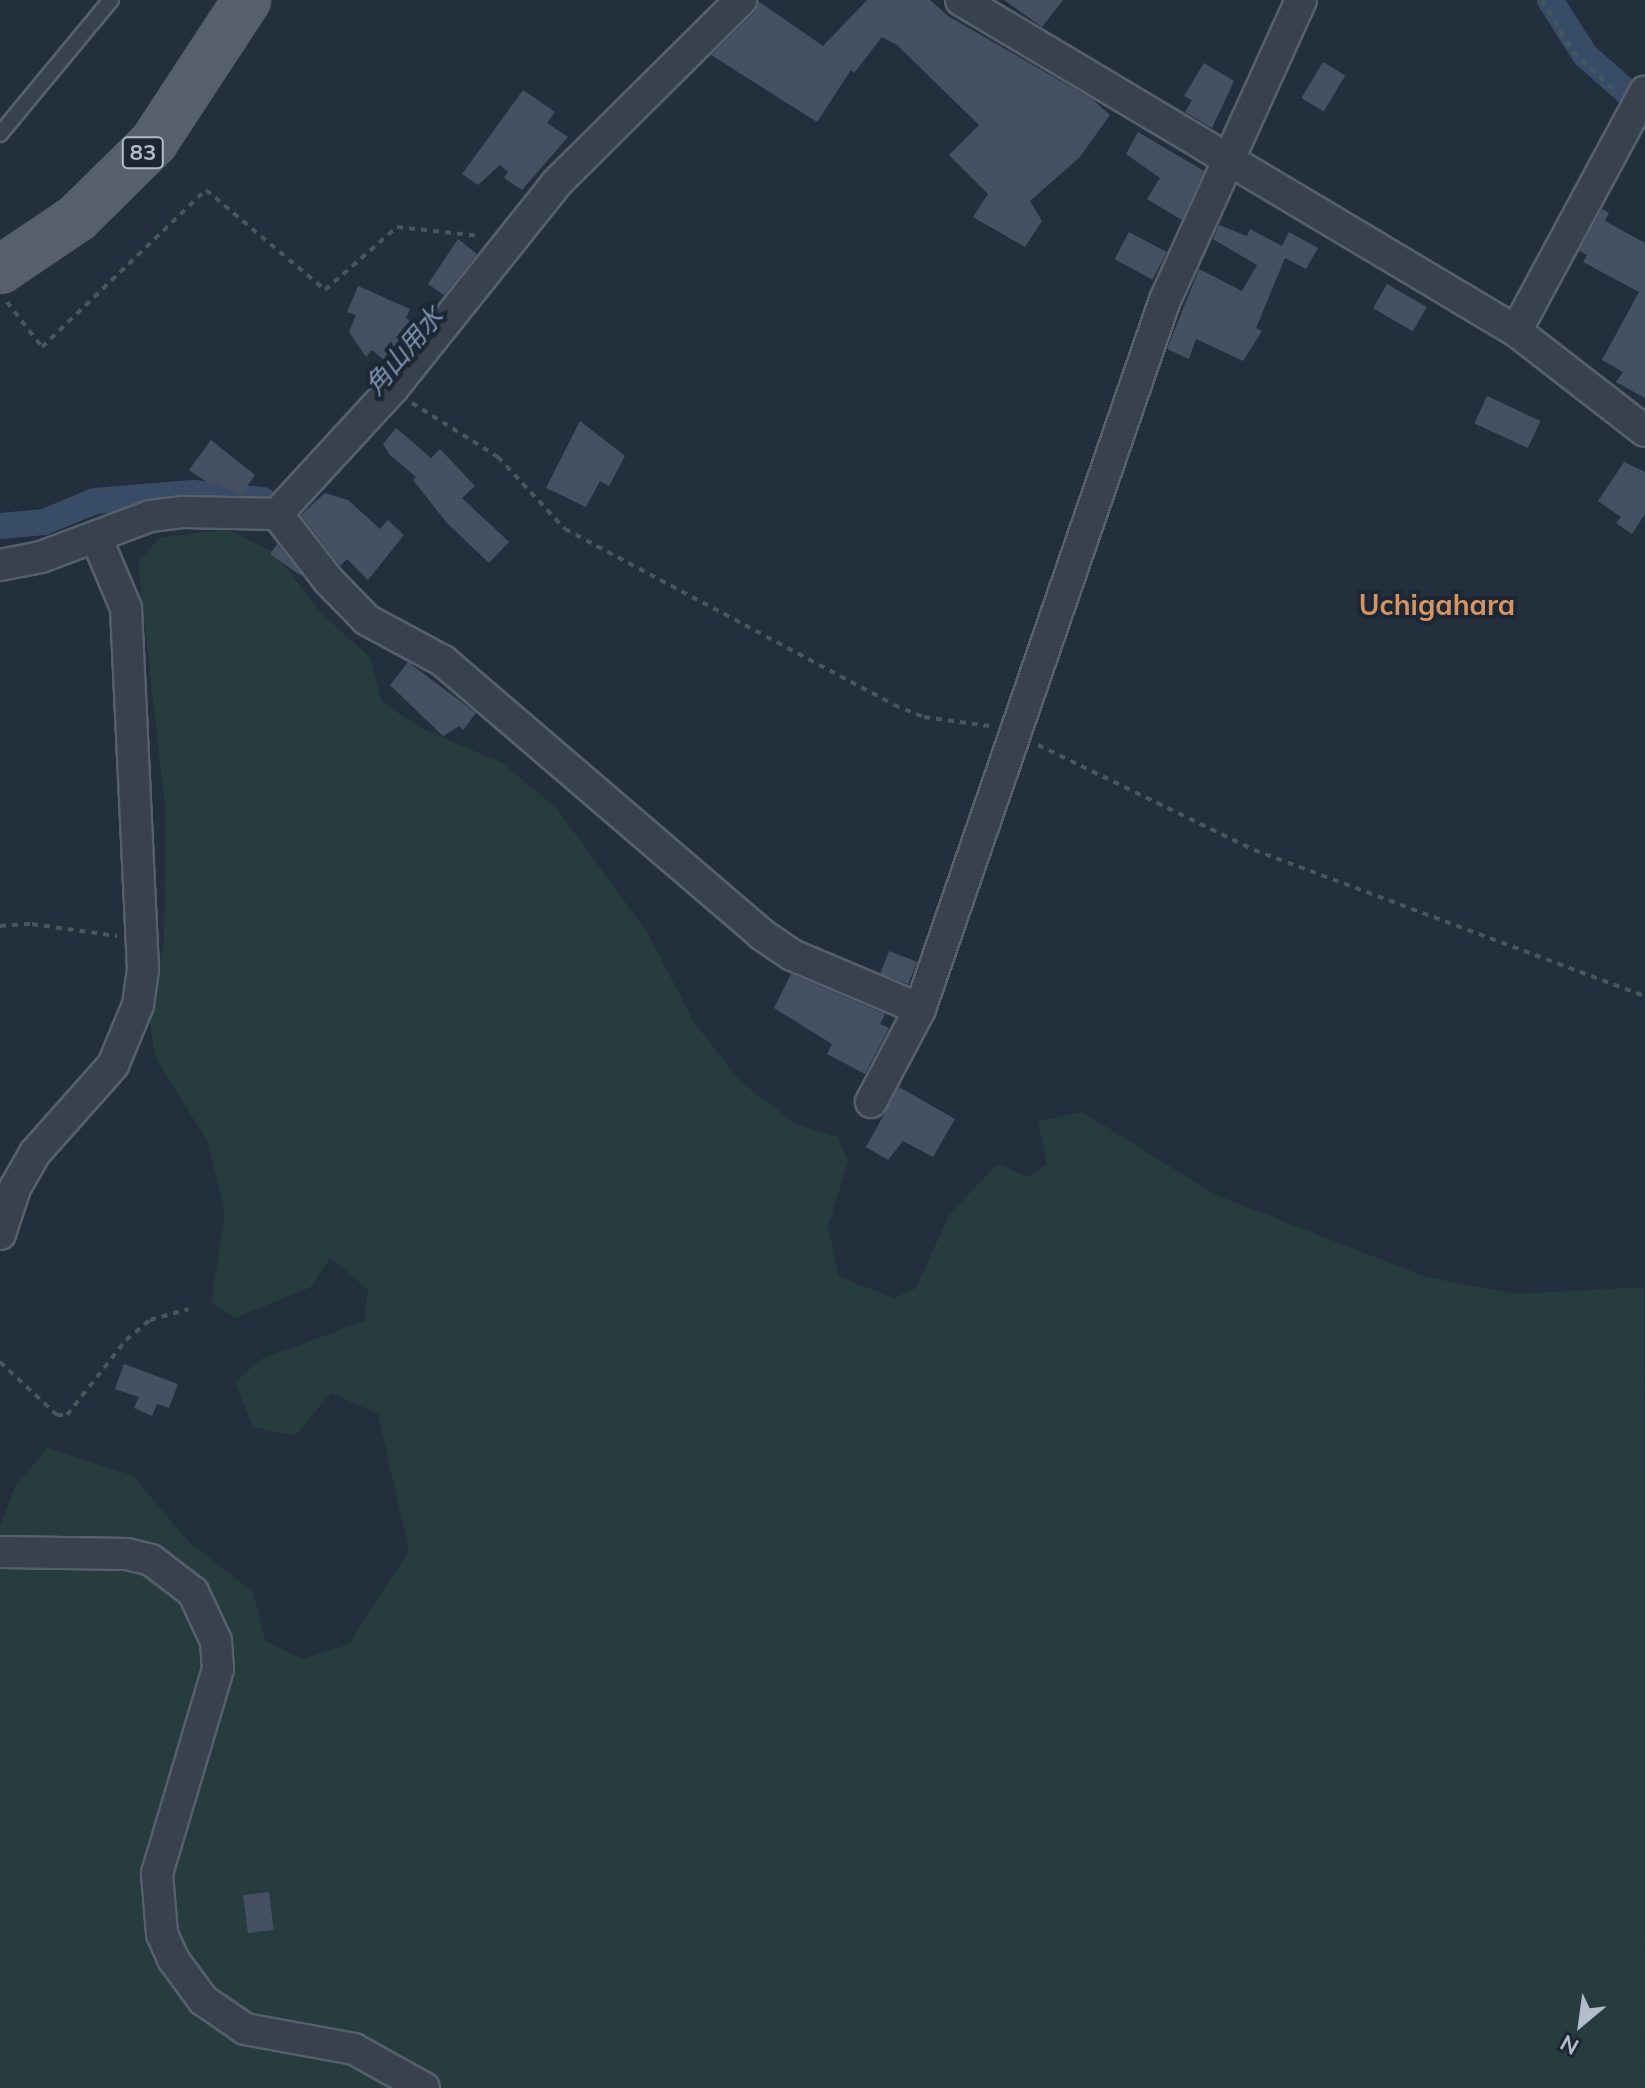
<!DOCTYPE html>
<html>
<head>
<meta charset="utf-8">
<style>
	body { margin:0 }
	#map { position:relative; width:1645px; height:2088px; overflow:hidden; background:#242f3e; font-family:Mulish,"Noto Sans JP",sans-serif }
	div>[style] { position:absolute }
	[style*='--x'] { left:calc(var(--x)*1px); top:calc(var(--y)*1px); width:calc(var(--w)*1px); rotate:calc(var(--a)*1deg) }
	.green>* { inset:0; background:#263c3f }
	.canal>* { height:26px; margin:-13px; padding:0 13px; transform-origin:13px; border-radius:13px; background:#394c67 }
	.building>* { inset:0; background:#455162; transform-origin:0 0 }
	.path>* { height:4px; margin-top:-2px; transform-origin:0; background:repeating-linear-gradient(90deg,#44595c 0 6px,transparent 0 12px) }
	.roads { filter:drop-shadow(2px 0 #565f6c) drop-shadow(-2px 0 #565f6c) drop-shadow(0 2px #565f6c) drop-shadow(0 -2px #565f6c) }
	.lane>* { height:14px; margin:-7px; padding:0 7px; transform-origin:7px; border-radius:7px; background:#38414e }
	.street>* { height:30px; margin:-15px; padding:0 15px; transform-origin:15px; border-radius:15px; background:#38414e }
	.primary>* { height:44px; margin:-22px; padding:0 22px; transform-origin:22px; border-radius:22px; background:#56606e }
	span { translate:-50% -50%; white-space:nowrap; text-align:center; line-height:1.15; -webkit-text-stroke:8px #1d2633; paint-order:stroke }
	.shield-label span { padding:2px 6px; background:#1d2633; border:2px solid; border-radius:6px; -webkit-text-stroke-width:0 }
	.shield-label { font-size:22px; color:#b4bcc9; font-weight:700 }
	.water-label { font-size:26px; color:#7c92b1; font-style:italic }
	.quarter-label { font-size:28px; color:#d59563; font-weight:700 }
	.north { position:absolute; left:1541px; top:1984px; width:80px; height:80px; -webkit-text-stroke:6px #1d2633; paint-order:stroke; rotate:209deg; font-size:22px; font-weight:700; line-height:32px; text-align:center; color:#b4bcc9 }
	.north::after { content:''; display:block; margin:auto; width:28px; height:36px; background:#b4bcc9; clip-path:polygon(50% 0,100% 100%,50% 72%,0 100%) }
</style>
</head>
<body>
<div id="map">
	<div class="green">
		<i style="clip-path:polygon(228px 529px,275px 553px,321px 613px,371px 658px,382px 702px,419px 727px,504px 764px,557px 809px,647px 932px,694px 1022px,740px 1081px,796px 1124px,838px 1137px,848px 1161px,828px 1227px,839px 1277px,895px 1298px,916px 1288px,949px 1215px,997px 1164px,1029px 1177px,1047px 1164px,1038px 1121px,1082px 1112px,1216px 1195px,1426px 1277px,1516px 1294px,1644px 1287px,1645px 2088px,0 2088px,0 1528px,14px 1488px,47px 1448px,132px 1475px,188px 1541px,253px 1592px,265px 1641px,302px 1659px,348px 1645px,409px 1551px,378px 1414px,331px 1393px,295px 1436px,253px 1427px,235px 1383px,259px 1360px,364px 1321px,368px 1289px,330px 1258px,311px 1287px,235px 1318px,211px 1302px,225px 1215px,208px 1142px,156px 1059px,149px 1019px,164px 941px,166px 816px,138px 562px,159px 538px)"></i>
	</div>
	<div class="canal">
		<i style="--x:1550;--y:0;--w:65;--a:57.5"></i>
		<i style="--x:1585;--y:55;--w:80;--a:41.5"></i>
		<i style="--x:0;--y:526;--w:44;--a:-5.2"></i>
		<i style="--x:44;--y:522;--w:55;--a:-22.4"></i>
		<i style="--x:95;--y:501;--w:98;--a:-4.7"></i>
		<i style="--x:193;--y:493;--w:70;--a:5.7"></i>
	</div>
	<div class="building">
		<i style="clip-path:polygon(867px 0,930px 0,948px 16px,1092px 99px,1110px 115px,1079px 158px,1030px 201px,1042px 221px,1025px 247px,973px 217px,988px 194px,949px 155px,979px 125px,897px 45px,882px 37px,854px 73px,851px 70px,817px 122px,711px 55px,754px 13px,758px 1px,823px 46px)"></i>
		<i style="clip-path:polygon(1004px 0,1063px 0,1042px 27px)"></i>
		<i style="left:1323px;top:62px;width:26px;height:42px;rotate:31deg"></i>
		<i style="clip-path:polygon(1204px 63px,1234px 81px,1212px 128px,1185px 112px,1192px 100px,1184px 96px)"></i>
		<i style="clip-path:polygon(523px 90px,555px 112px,547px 123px,568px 137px,522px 190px,504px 178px,508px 172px,500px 165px,478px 185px,462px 174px)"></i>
		<i style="clip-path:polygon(1138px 132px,1204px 171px,1182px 220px,1147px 199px,1160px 178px,1126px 154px)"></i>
		<i style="clip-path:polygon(1602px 209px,1609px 213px,1605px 221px,1645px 243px,1645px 398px,1616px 382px,1623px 372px,1602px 360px,1639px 292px,1583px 262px,1587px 255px,1579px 251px)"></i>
		<i style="clip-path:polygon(1219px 225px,1247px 236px,1250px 229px,1282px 246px,1289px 232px,1318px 248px,1306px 269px,1285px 258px,1256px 328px,1262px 331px,1243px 361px,1196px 339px,1189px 359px,1167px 349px,1199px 269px,1242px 291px,1257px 265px,1213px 239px)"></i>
		<i style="left:1129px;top:232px;width:43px;height:31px;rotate:28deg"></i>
		<i style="clip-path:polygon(458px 239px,477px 254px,444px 295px,428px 284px)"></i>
		<i style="left:1387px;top:284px;width:46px;height:28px;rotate:30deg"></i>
		<i style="clip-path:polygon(358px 286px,410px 309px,406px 318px,418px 328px,389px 364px,372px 350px,366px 357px,349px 332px,356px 315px,347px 312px)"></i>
		<i style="left:1487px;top:396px;width:59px;height:30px;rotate:25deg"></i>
		<i style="clip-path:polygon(580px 421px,625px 456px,609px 486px,600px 481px,586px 507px,546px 488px)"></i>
		<i style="clip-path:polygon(396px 428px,431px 458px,440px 449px,475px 486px,462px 498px,509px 542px,489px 563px,447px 523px,413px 480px,416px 477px,389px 454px,383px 444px)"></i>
		<i style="clip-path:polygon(211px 440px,255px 475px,241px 495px,215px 483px,214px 487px,189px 470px)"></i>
		<i style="clip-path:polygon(1624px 462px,1645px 472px,1645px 514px,1632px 534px,1616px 523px,1621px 517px,1598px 501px)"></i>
		<i style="clip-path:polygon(325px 493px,348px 500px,380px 529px,388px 520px,404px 535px,368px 580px,347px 559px,340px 566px,301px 515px)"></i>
		<i style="clip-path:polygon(277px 544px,301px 574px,300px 575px,270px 554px)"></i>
		<i style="clip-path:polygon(408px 662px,476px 713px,463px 730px,459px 726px,443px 736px,390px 685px)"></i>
		<i style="left:889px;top:951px;width:30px;height:24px;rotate:21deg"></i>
		<i style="clip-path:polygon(791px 974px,885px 1014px,880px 1024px,889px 1028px,865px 1074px,827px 1054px,832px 1044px,774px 1008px)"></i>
		<i style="clip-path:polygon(899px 1087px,955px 1119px,933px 1157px,903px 1141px,888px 1160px,866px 1147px)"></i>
		<i style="clip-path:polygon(124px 1364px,178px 1384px,169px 1408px,157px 1404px,152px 1416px,134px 1408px,139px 1397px,115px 1389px)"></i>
		<i style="left:269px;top:1892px;width:38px;height:26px;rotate:83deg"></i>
	</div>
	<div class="path">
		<i style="--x:1542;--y:0;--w:61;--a:59.2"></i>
		<i style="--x:1573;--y:52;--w:57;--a:42.9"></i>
		<i style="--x:7;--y:302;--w:57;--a:52.1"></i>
		<i style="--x:42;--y:347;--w:227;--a:-43.8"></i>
		<i style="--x:206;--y:190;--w:155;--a:40"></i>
		<i style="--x:325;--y:290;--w:96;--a:-41.2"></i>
		<i style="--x:397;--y:227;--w:83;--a:6.2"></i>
		<i style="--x:412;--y:403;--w:102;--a:32.1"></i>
		<i style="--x:498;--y:457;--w:98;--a:47.1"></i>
		<i style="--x:565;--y:529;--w:373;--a:28.1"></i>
		<i style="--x:894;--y:705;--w:32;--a:22"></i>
		<i style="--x:924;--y:717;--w:66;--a:7.9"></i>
		<i style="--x:1038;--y:745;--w:240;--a:25.9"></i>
		<i style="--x:1254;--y:850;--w:417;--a:20.5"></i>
		<i style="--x:0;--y:926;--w:32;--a:-4"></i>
		<i style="--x:32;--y:924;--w:86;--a:8"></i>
		<i style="--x:0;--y:1362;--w:78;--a:42.9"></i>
		<i style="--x:57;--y:1415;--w:10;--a:0"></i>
		<i style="--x:67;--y:1415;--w:95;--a:-51.8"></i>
		<i style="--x:126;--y:1340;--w:31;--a:-40"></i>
		<i style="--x:150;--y:1320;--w:40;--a:-16"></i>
	</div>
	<div class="roads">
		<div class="lane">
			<i style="--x:0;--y:134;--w:174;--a:-50.4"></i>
		</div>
		<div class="street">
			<i style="--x:741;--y:0;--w:261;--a:135.2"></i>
			<i style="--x:556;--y:184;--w:261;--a:128.6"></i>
			<i style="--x:393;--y:388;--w:171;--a:132.6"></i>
			<i style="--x:277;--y:514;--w:85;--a:52.2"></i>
			<i style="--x:329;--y:581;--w:54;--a:45.7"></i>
			<i style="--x:367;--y:620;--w:86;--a:28.3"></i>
			<i style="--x:443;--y:661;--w:419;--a:40.6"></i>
			<i style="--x:761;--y:934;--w:37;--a:34"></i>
			<i style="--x:792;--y:955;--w:139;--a:22.9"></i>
			<i style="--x:920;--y:1009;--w:750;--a:-70.94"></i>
			<i style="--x:1165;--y:300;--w:329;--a:-65.6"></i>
			<i style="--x:961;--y:0;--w:646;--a:30.81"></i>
			<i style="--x:1516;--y:331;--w:163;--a:37.8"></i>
			<i style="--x:1516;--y:331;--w:272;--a:-61.7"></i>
			<i style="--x:0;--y:565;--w:42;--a:-11"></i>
			<i style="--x:41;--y:557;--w:116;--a:-20.6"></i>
			<i style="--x:150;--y:516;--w:34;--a:-7"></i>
			<i style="--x:184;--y:512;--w:93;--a:1.2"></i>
			<i style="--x:871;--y:1102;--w:105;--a:-62.2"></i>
			<i style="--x:0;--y:1234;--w:48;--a:-71.9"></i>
			<i style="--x:15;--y:1188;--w:40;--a:-60.3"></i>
			<i style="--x:35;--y:1153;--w:118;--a:-48.4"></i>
			<i style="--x:113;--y:1065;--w:65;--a:-67.4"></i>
			<i style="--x:138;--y:1005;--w:36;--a:-82"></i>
			<i style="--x:143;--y:969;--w:361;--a:-92.7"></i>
			<i style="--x:126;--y:608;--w:77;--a:-112.9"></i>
			<i style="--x:0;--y:1552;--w:127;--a:0.9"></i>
			<i style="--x:127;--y:1554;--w:25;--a:14"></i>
			<i style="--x:151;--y:1560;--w:53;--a:37.3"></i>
			<i style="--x:193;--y:1592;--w:54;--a:64.9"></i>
			<i style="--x:216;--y:1641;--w:28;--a:86"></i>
			<i style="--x:218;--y:1669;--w:214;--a:106.6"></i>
			<i style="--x:157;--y:1874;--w:60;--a:85.2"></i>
			<i style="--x:162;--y:1934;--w:27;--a:66"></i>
			<i style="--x:173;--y:1959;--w:51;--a:53.8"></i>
			<i style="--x:203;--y:2000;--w:51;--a:34.6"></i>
			<i style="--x:245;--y:2029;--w:111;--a:10.4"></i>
			<i style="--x:354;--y:2049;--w:80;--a:29.1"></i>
		</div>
		<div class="primary">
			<i style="--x:0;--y:270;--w:93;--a:-34"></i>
			<i style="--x:77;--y:218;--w:108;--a:-44.6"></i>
			<i style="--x:154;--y:142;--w:170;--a:-56.8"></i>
		</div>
	</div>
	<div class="shield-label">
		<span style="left:143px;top:153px">83</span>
	</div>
	<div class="water-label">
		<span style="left:404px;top:351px;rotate:-50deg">角山用水</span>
	</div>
	<div class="quarter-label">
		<span style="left:1437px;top:605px">Uchigahara</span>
	</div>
	<div class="north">N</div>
</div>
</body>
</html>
